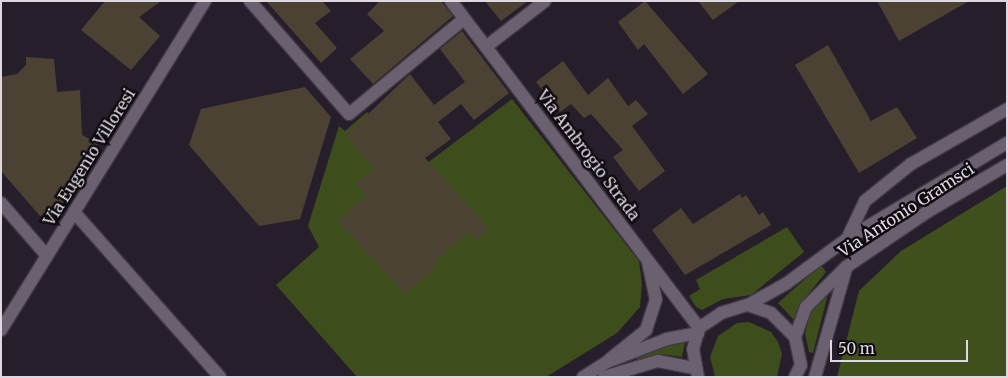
<!DOCTYPE html>
<html>
<head>
<meta charset="utf-8">
<style>
	body { margin:0 }
	#map { position:relative; width:1008px; height:378px; overflow:hidden; background:#271e2b; font-family:Merriweather,serif }
	div>[style] { position:absolute }
	[style*='--x'] { left:calc(var(--x)*1px); top:calc(var(--y)*1px); width:calc(var(--w)*1px); rotate:calc(var(--a)*1deg) }
	.green>* { inset:0; background:#3d4d1c }
	.forest>* { inset:0; background:#3f501c }
	.building>* { inset:0; background:#4c4234 }
	.roads { filter:drop-shadow(1px 0 #413a44) drop-shadow(-1px 0 #413a44) drop-shadow(0 1px #413a44) drop-shadow(0 -1px #413a44) }
	.minor>* { height:12px; margin:-6px; padding:0 6px; transform-origin:6px; border-radius:6px; background:#6b606f }
	.tertiary>* { height:12px; margin:-6px; padding:0 6px; transform-origin:6px; border-radius:6px; background:#6b606f }
	span { translate:-50% -50%; white-space:nowrap; text-align:center; line-height:1.15; -webkit-text-stroke:5px #0e0a0f; paint-order:stroke }
	.street-label { font-size:16px; color:#ded8e0 }
	.frame { position:absolute; inset:0; border:2px solid #ded8e0; pointer-events:none }
	.scale { position:absolute; left:830px; top:340px; width:138px; height:22px; box-sizing:border-box; border:2px solid #ded8e0; border-top:0; padding-left:6px; font-size:15px; line-height:18px; white-space:nowrap; color:#ded8e0; -webkit-text-stroke:4px #0e0a0f; paint-order:stroke }
</style>
</head>
<body>
<div id="map">
	<div class="green">
		<i style="clip-path:polygon(512px 99px,639px 261px,642px 283px,640px 307px,617px 333px,546px 377px,357px 377px,276px 285px,319px 247px,308px 226px,339px 126px,345px 131px,367px 112px,418px 170px)"></i>
		<i style="clip-path:polygon(787px 227px,804px 252px,751px 295px,723px 299px,702px 310px,696px 307px,689px 296px,700px 289px,696px 280px)"></i>
		<i style="clip-path:polygon(821px 265px,826px 272px,801px 303px,794px 320px,778px 303px)"></i>
		<i style="clip-path:polygon(830px 286px,813px 353px,809px 352px,805px 334px,810px 314px)"></i>
		<i style="clip-path:polygon(749px 322px,771px 332px,778px 342px,782px 354px,777px 377px,715px 377px,710px 357px,718px 336px,737px 323px)"></i>
		<i style="clip-path:polygon(678px 341px,685px 342px,682px 357px,661px 354px,637px 360px,636px 353px)"></i>
	</div>
	<div class="forest">
		<i style="clip-path:polygon(1007px 186px,1007px 377px,837px 377px,859px 291px,901px 251px)"></i>
	</div>
	<div class="building">
		<i style="clip-path:polygon(105px 1px,161px 1px,139px 17px,160px 36px,131px 70px,81px 30px)"></i>
		<i style="clip-path:polygon(266px 1px,322px 1px,331px 11px,315px 23px,337px 48px,321px 63px)"></i>
		<i style="clip-path:polygon(380px 1px,441px 1px,453px 16px,373px 84px,350px 59px,384px 31px,367px 14px)"></i>
		<i style="clip-path:polygon(485px 1px,528px 1px,501px 21px)"></i>
		<i style="clip-path:polygon(645px 1px,708px 74px,683px 94px,644px 44px,638px 50px,618px 22px)"></i>
		<i style="clip-path:polygon(698px 1px,739px 1px,713px 20px)"></i>
		<i style="clip-path:polygon(877px 1px,969px 1px,899px 41px)"></i>
		<i style="clip-path:polygon(462px 31px,509px 93px,474px 120px,461px 104px,438px 122px,451px 139px,425px 158px,488px 228px,476px 239px,469px 232px,433px 262px,436px 267px,405px 293px,338px 221px,367px 196px,356px 183px,375px 169px,346px 135px,410px 74px,434px 105px,465px 82px,440px 49px)"></i>
		<i style="clip-path:polygon(828px 45px,871px 121px,897px 107px,917px 138px,859px 173px,795px 65px)"></i>
		<i style="clip-path:polygon(26px 57px,54px 59px,57px 92px,80px 90px,82px 135px,98px 144px,57px 215px,40px 216px,1px 171px,1px 77px,17px 74px,26px 65px)"></i>
		<i style="clip-path:polygon(563px 61px,588px 95px,608px 78px,628px 106px,636px 100px,648px 114px,632px 126px,665px 171px,639px 191px,613px 157px,623px 150px,591px 114px,584px 118px,571px 104px,560px 112px,536px 82px)"></i>
		<i style="clip-path:polygon(305px 87px,331px 117px,300px 219px,259px 226px,189px 145px,201px 109px)"></i>
		<i style="clip-path:polygon(740px 194px,742px 198px,746px 195px,759px 215px,763px 212px,771px 225px,685px 275px,652px 230px,681px 208px,693px 224px)"></i>
	</div>
	<div class="roads">
		<div class="minor">
			<i style="--x:250;--y:1;--w:150;--a:48.8"></i>
			<i style="--x:349;--y:114;--w:149;--a:-39.6"></i>
			<i style="--x:451;--y:1;--w:410;--a:52.8"></i>
			<i style="--x:487;--y:46;--w:73;--a:-37.8"></i>
			<i style="--x:1;--y:203;--w:70;--a:49"></i>
			<i style="--x:74;--y:212;--w:220;--a:48.5"></i>
			<i style="--x:847;--y:239;--w:42;--a:-64.7"></i>
			<i style="--x:865;--y:201;--w:59;--a:-38.8"></i>
			<i style="--x:911;--y:164;--w:111;--a:-29.8"></i>
			<i style="--x:1;--y:330;--w:387;--a:-58.2"></i>
			<i style="--x:609;--y:360;--w:48;--a:-39"></i>
			<i style="--x:646;--y:330;--w:32;--a:-72"></i>
			<i style="--x:656;--y:300;--w:39;--a:-102"></i>
		</div>
		<div class="tertiary">
			<i style="--x:748;--y:305;--w:45;--a:-29.4"></i>
			<i style="--x:787;--y:283;--w:74;--a:-36.3"></i>
			<i style="--x:847;--y:239;--w:187;--a:-31"></i>
			<i style="--x:795;--y:337;--w:32;--a:-70"></i>
			<i style="--x:806;--y:307;--w:57;--a:-45"></i>
			<i style="--x:846;--y:267;--w:98;--a:-34.2"></i>
			<i style="--x:927;--y:212;--w:93;--a:-30.4"></i>
			<i style="--x:583;--y:377;--w:28;--a:-32"></i>
			<i style="--x:607;--y:362;--w:64;--a:-21"></i>
			<i style="--x:667;--y:339;--w:32;--a:-11"></i>
			<i style="--x:604;--y:377;--w:56;--a:-16.5"></i>
			<i style="--x:658;--y:361;--w:37;--a:11"></i>
			<i style="--x:698;--y:377;--w:28;--a:-100"></i>
			<i style="--x:693;--y:349;--w:22;--a:-74"></i>
			<i style="--x:699;--y:328;--w:27;--a:-34"></i>
			<i style="--x:721;--y:313;--w:28;--a:-17"></i>
			<i style="--x:748;--y:305;--w:24;--a:19"></i>
			<i style="--x:771;--y:313;--w:34;--a:45"></i>
			<i style="--x:795;--y:337;--w:29;--a:78"></i>
			<i style="--x:801;--y:365;--w:13;--a:117"></i>
			<i style="--x:815;--y:377;--w:112;--a:-74"></i>
		</div>
	</div>
	<div class="street-label">
		<span style="left:589px;top:155px;rotate:53deg">Via Ambrogio Strada</span>
		<span style="left:89px;top:157px;rotate:-58deg">Via Eugenio Villoresi</span>
		<span style="left:906px;top:210px;rotate:-33deg">Via Antonio Gramsci</span>
	</div>
	<div class="frame"></div>
	<div class="scale">50 m</div>
</div>
</body>
</html>
